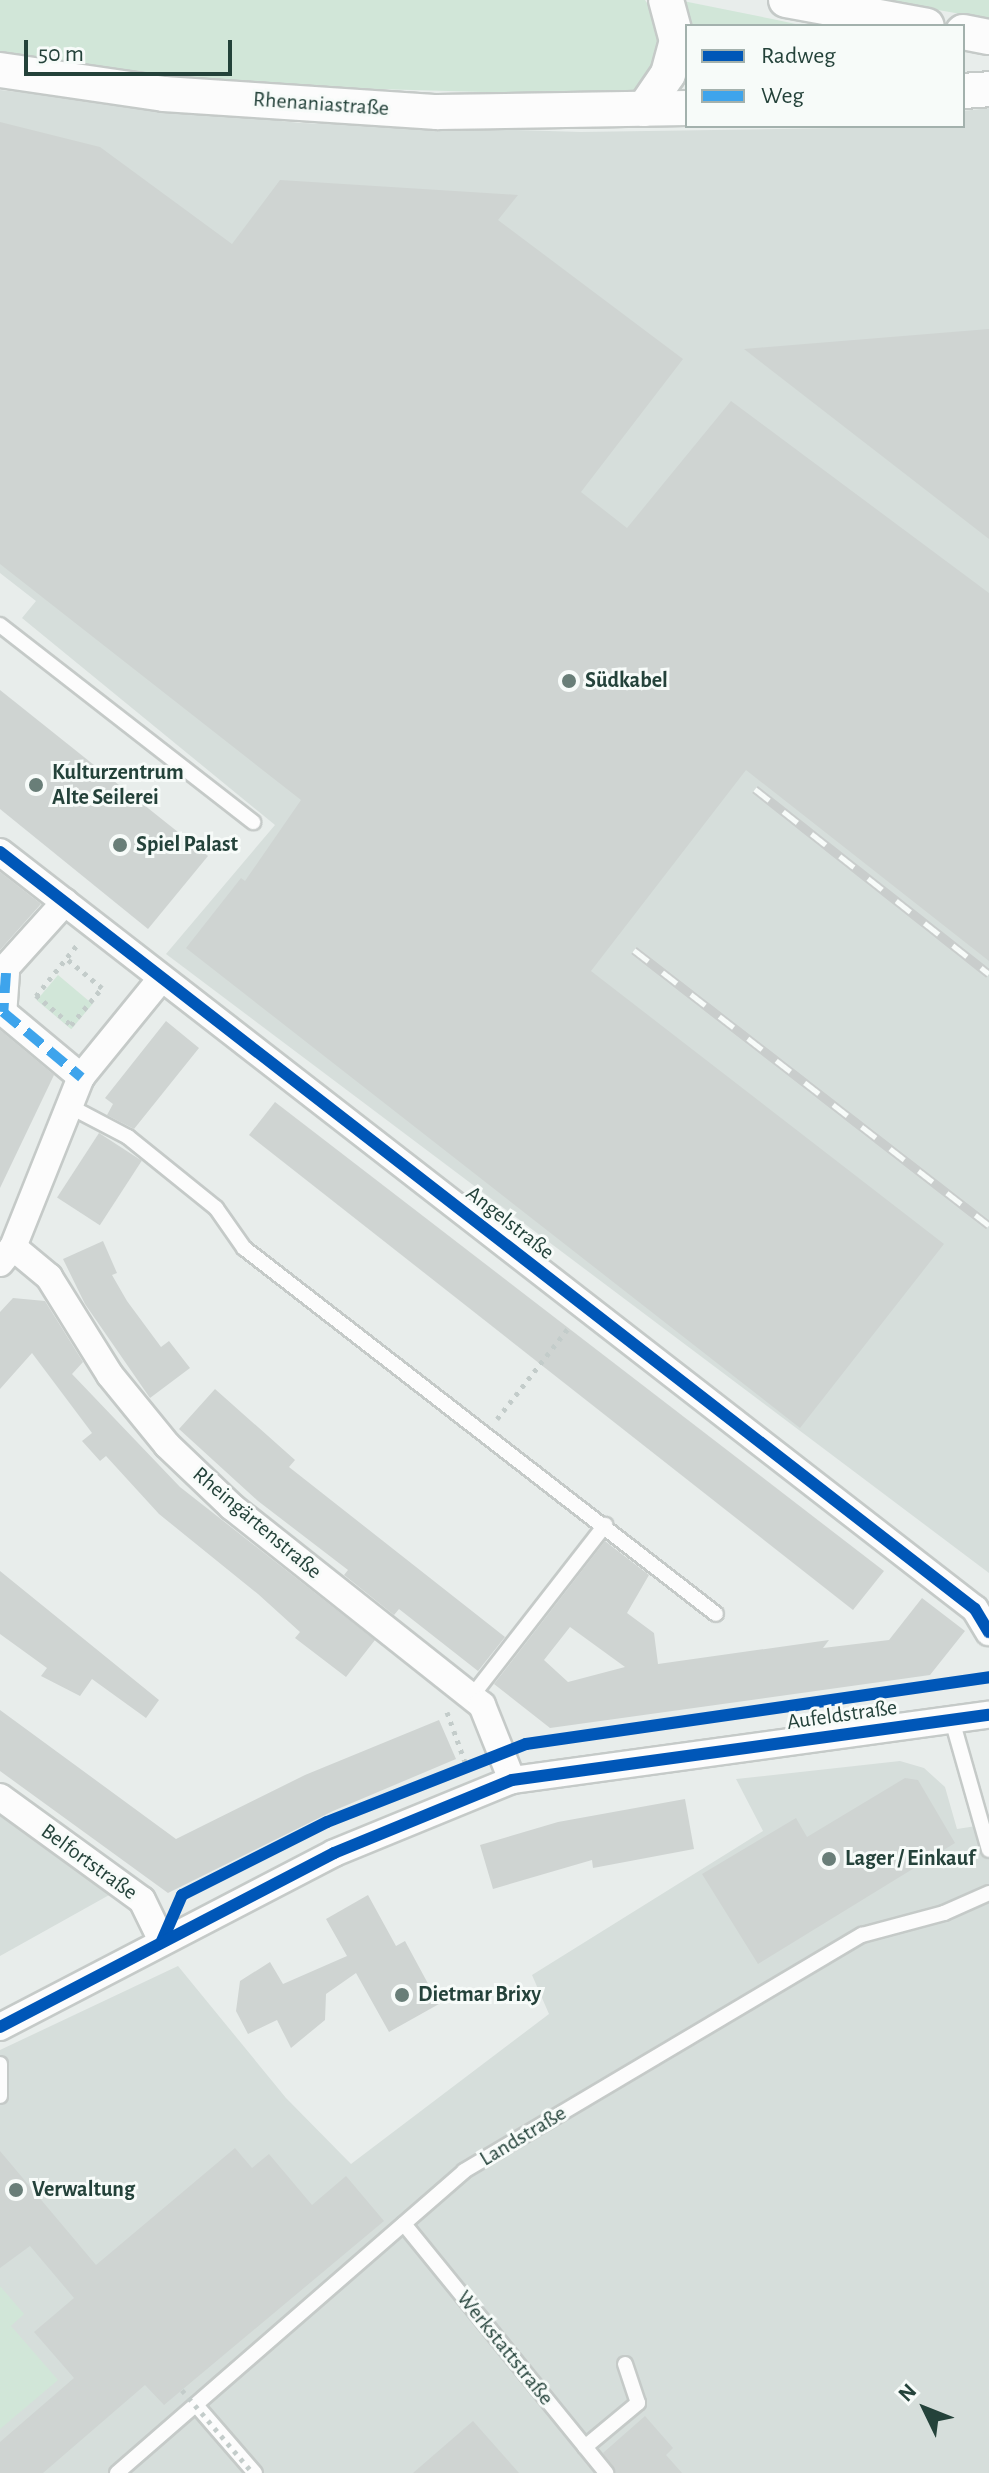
<!DOCTYPE html>
<html>
<head>
<meta charset="utf-8">
<style>
	body { margin:0 }
	#map { position:relative; width:989px; height:2473px; overflow:hidden; background:#e8edeb; font-family:"Alegreya Sans",sans-serif }
	div>[style] { position:absolute }
	[style*='--x'] { left:calc(var(--x)*1px); top:calc(var(--y)*1px); width:calc(var(--w)*1px); rotate:calc(var(--a)*1deg) }
	.built>* { inset:0; background:#d6dedb }
	.green>* { inset:0; background:#d1e6d8; transform-origin:0 0 }
	.building>* { inset:0; background:#cfd4d2; transform-origin:0 0 }
	.path>* { height:5px; margin-top:-2.5px; transform-origin:0; background:repeating-linear-gradient(90deg,#c3ccca 0 4px,transparent 0 10px) }
	.roads { filter:drop-shadow(2px 0 #c5cac8) drop-shadow(-2px 0 #c5cac8) drop-shadow(0 2px #c5cac8) drop-shadow(0 -2px #c5cac8) }
	.service>* { height:14px; margin:-7px; padding:0 7px; transform-origin:7px; border-radius:7px; background:#fcfcfc }
	.minor>* { height:26px; margin:-13px; padding:0 13px; transform-origin:13px; border-radius:13px; background:#fcfcfc }
	.tertiary>* { height:34px; margin:-17px; padding:0 17px; transform-origin:17px; border-radius:17px; background:#fcfcfc }
	.rail>* { height:9px; margin-top:-4.5px; transform-origin:0; background:repeating-linear-gradient(90deg,#f7fbf9 0 18px,#c9cdcc 0 36px); box-sizing:border-box; border-block:2px solid #c9cdcc }
	.path-bridge>* { height:5px; margin-top:-2.5px; transform-origin:0; background:repeating-linear-gradient(90deg,#c3ccca 0 4px,transparent 0 10px) }
	.quiet>* { height:10px; margin-top:-5px; transform-origin:0; background:repeating-linear-gradient(90deg,#3ea4ec 0 20px,transparent 0 30px) }
	.cycleway>* { height:12px; margin:-6px; padding:0 6px; transform-origin:6px; border-radius:6px; background:#0057b8 }
	.dots>* { width:22px; height:22px; translate:-50% -50%; box-sizing:border-box; border:4px solid #f7fbf9; border-radius:50% }
	span { translate:-50% -50%; white-space:nowrap; text-align:center; line-height:1.15; -webkit-text-stroke:6px #f7fbf9; paint-order:stroke }
	.street-label { font-size:22px; color:#24423a }
	.poi-label { font-size:22px; color:#24423a; font-weight:700 }
	.left { translate:0 -50%; text-align:left }
	.legend { position:absolute; left:685px; top:24px; width:280px; height:104px; box-sizing:border-box; background:#f7fbf9; border:2px solid #a3b1ad; margin:0; padding:10px 14px; list-style:none; font-size:24px; color:#24423a }
	.legend li { display:flex; align-items:center; gap:16px; height:40px }
	.legend b { width:40px; border:2px solid #a3b1ad }
	.north { position:absolute; left:885px; top:2369px; width:80px; height:80px; -webkit-text-stroke:6px #f7fbf9; paint-order:stroke; rotate:313deg; font-size:22px; font-weight:700; line-height:32px; text-align:center; color:#24423a }
	.north::after { content:''; display:block; margin:auto; width:28px; height:36px; background:#24423a; clip-path:polygon(50% 0,100% 100%,50% 72%,0 100%) }
	.scale { position:absolute; left:24px; top:40px; width:208px; height:36px; box-sizing:border-box; border:4px solid #24423a; border-top:0; padding-left:10px; font-size:24px; line-height:28px; white-space:nowrap; color:#24423a; -webkit-text-stroke:6px #f7fbf9; paint-order:stroke }
</style>
</head>
<body>
<div id="map">
	<div class="built">
		<i style="clip-path:polygon(0 90px,300px 123px,581px 132px,963px 126px,963px 111px,989px 108px,989px 1573px,166px 954px,275px 825px,22px 618px,36px 601px,0 573px)"></i>
		<i style="clip-path:polygon(900px 1761px,924px 1768px,945px 1787px,957px 1829px,989px 1824px,989px 2473px,0 2473px,0 2050px,178px 1966px,286px 2098px,351px 2164px,549px 2014px,532px 1975px,763px 1831px,736px 1779px)"></i>
		<i style="clip-path:polygon(0 1813px,111px 1894px,0 1956px)"></i>
	</div>
	<div class="green">
		<i style="clip-path:polygon(0 0,645px 0,658px 19px,662px 38px,660px 58px,645px 87px,625px 96px,234px 85px,0 55px)"></i>
		<i style="clip-path:polygon(678px 0,777px 20px,805px 26px,688px 26px)"></i>
		<i style="clip-path:polygon(882px 0,989px 0,989px 19px)"></i>
		<i style="left:58px;top:975px;width:45px;height:33px;rotate:40deg"></i>
		<i style="clip-path:polygon(0 2286px,24px 2314px,11px 2326px,58px 2380px,0 2429px)"></i>
	</div>
	<div class="building">
		<i style="clip-path:polygon(0 122px,100px 147px,232px 244px,280px 180px,518px 195px,498px 220px,683px 359px,581px 492px,627px 528px,731px 401px,989px 593px,989px 961px,746px 770px,591px 971px,944px 1244px,800px 1428px,186px 948px,241px 878px,245px 881px,301px 800px,0 564px)"></i>
		<i style="clip-path:polygon(989px 329px,989px 539px,744px 349px)"></i>
		<i style="clip-path:polygon(0 690px,208px 856px,148px 929px,0 809px)"></i>
		<i style="clip-path:polygon(0 872px,41px 904px,0 950px)"></i>
		<i style="clip-path:polygon(166px 1021px,199px 1048px,134px 1129px,107px 1115px,113px 1104px,105px 1098px)"></i>
		<i style="clip-path:polygon(0 1030px,54px 1075px,0 1188px)"></i>
		<i style="clip-path:polygon(275px 1102px,884px 1571px,853px 1610px,249px 1135px)"></i>
		<i style="left:99px;top:1133px;width:51px;height:77px;rotate:33deg"></i>
		<i style="clip-path:polygon(103px 1241px,117px 1273px,112px 1275px,127px 1301px,161px 1347px,169px 1341px,190px 1368px,150px 1398px,85px 1304px,63px 1259px)"></i>
		<i style="clip-path:polygon(13px 1298px,45px 1301px,83px 1362px,72px 1374px,180px 1487px,375px 1640px,346px 1677px,295px 1638px,300px 1632px,258px 1594px,159px 1514px,106px 1456px,100px 1461px,82px 1441px,92px 1433px,32px 1353px,0 1389px,0 1312px)"></i>
		<i style="clip-path:polygon(215px 1389px,295px 1460px,289px 1467px,505px 1637px,478px 1671px,399px 1609px,394px 1615px,344px 1575px,348px 1570px,258px 1501px,179px 1429px)"></i>
		<i style="clip-path:polygon(evenodd,605px 1541px,649px 1575px,627px 1613px,654px 1633px,658px 1664px,829px 1640px,823px 1648px,889px 1640px,922px 1598px,965px 1631px,930px 1675px,550px 1728px,494px 1684px,605px 1541px,570px 1627px,625px 1667px,568px 1682px,544px 1660px,570px 1627px)"></i>
		<i style="clip-path:polygon(0 1571px,159px 1700px,146px 1718px,92px 1679px,80px 1696px,41px 1676px,47px 1668px,0 1634px)"></i>
		<i style="clip-path:polygon(0 1710px,176px 1839px,305px 1775px,439px 1720px,456px 1759px,333px 1811px,168px 1893px,0 1771px)"></i>
		<i style="clip-path:polygon(905px 1778px,918px 1780px,955px 1843px,758px 1964px,702px 1874px,796px 1818px,807px 1837px)"></i>
		<i style="clip-path:polygon(685px 1799px,694px 1849px,593px 1868px,592px 1860px,493px 1889px,480px 1845px,558px 1822px)"></i>
		<i style="clip-path:polygon(368px 1895px,396px 1946px,405px 1941px,439px 2004px,389px 2032px,356px 1973px,326px 1994px,325px 2020px,291px 2048px,277px 2020px,248px 2034px,236px 2011px,240px 1981px,270px 1962px,283px 1984px,347px 1956px,326px 1919px)"></i>
		<i style="clip-path:polygon(235px 2148px,252px 2168px,269px 2154px,312px 2205px,346px 2176px,384px 2221px,164px 2405px,145px 2385px,43px 2473px,0 2473px,0 2442px,74px 2378px,34px 2332px,74px 2298px,30px 2246px,0 2268px,0 2151px,96px 2265px)"></i>
		<i style="clip-path:polygon(645px 2416px,673px 2448px,666px 2455px,682px 2473px,616px 2473px,603px 2453px)"></i>
		<i style="clip-path:polygon(473px 2421px,519px 2473px,413px 2473px)"></i>
	</div>
	<div class="path">
		<i style="--x:36;--y:995;--w:46;--a:40.6"></i>
		<i style="--x:71;--y:1025;--w:48;--a:-50"></i>
		<i style="--x:102;--y:988;--w:47;--a:-140.2"></i>
		<i style="--x:36;--y:996;--w:65;--a:-51.2"></i>
		<i style="--x:497;--y:1419;--w:118;--a:-51.9"></i>
		<i style="--x:447;--y:1712;--w:62;--a:70.1"></i>
		<i style="--x:523;--y:1745;--w:471;--a:-8.3"></i>
		<i style="--x:178;--y:1905;--w:11;--a:-68"></i>
		<i style="--x:182;--y:1895;--w:162;--a:-26.7"></i>
		<i style="--x:327;--y:1822;--w:53;--a:-19.8"></i>
	</div>
	<div class="roads">
		<div class="service">
			<i style="--x:0;--y:625;--w:321;--a:37.9"></i>
			<i style="--x:69;--y:1106;--w:67;--a:27.7"></i>
			<i style="--x:128;--y:1137;--w:113;--a:38.9"></i>
			<i style="--x:216;--y:1208;--w:49;--a:55"></i>
			<i style="--x:244;--y:1248;--w:597;--a:37.79"></i>
			<i style="--x:472;--y:1696;--w:217;--a:-52.1"></i>
			<i style="--x:952;--y:1720;--w:135;--a:74.1"></i>
			<i style="--x:0;--y:2064;--w:32;--a:90"></i>
			<i style="--x:404;--y:2224;--w:321;--a:50.9"></i>
			<i style="--x:196;--y:2405;--w:90;--a:49.1"></i>
			<i style="--x:585;--y:2447;--w:69;--a:-39.7"></i>
			<i style="--x:638;--y:2403;--w:41;--a:-108.4"></i>
			<i style="--x:117;--y:2473;--w:460;--a:-41"></i>
			<i style="--x:464;--y:2171;--w:463;--a:-30.7"></i>
			<i style="--x:862;--y:1935;--w:85;--a:-15"></i>
			<i style="--x:944;--y:1913;--w:49;--a:-24"></i>
		</div>
		<div class="minor">
			<i style="--x:0;--y:852;--w:1234;--a:37.83"></i>
			<i style="--x:975;--y:1609;--w:27;--a:59"></i>
			<i style="--x:6;--y:973;--w:39;--a:94"></i>
			<i style="--x:3;--y:1012;--w:102;--a:39.8"></i>
			<i style="--x:0;--y:974;--w:97;--a:-47.9"></i>
			<i style="--x:13;--y:1247;--w:47;--a:39.8"></i>
			<i style="--x:49;--y:1277;--w:115;--a:58.1"></i>
			<i style="--x:110;--y:1375;--w:90;--a:50.8"></i>
			<i style="--x:167;--y:1445;--w:90;--a:43.6"></i>
			<i style="--x:232;--y:1507;--w:319;--a:38.4"></i>
			<i style="--x:482;--y:1705;--w:81;--a:68.2"></i>
			<i style="--x:0;--y:1263;--w:21;--a:-51"></i>
			<i style="--x:13;--y:1247;--w:183;--a:-68.2"></i>
			<i style="--x:81;--y:1077;--w:127;--a:-50.8"></i>
			<i style="--x:0;--y:1797;--w:175;--a:36"></i>
			<i style="--x:142;--y:1900;--w:46;--a:64"></i>
			<i style="--x:0;--y:2027;--w:377;--a:-27.5"></i>
			<i style="--x:334;--y:1853;--w:192;--a:-22.3"></i>
			<i style="--x:512;--y:1780;--w:481;--a:-7.8"></i>
		</div>
		<div class="tertiary">
			<i style="--x:786;--y:0;--w:143;--a:10.4"></i>
			<i style="--x:963;--y:32;--w:26;--a:11"></i>
			<i style="--x:0;--y:70;--w:166;--a:8.3"></i>
			<i style="--x:164;--y:94;--w:274;--a:3.8"></i>
			<i style="--x:437;--y:112;--w:250;--a:-0.9"></i>
			<i style="--x:963;--y:91;--w:26;--a:-4"></i>
			<i style="--x:644;--y:109;--w:42;--a:-55.6"></i>
			<i style="--x:668;--y:74;--w:34;--a:-75"></i>
			<i style="--x:677;--y:41;--w:42;--a:-105"></i>
		</div>
	</div>
	<div class="rail">
		<i style="--x:755;--y:789;--w:298;--a:38.3"></i>
		<i style="--x:634;--y:950;--w:449;--a:37.8"></i>
	</div>
	<div class="path-bridge">
		<i style="--x:182;--y:2390;--w:109;--a:49.5"></i>
	</div>
	<div class="quiet">
		<i style="--x:6;--y:973;--w:39;--a:94"></i>
		<i style="--x:3;--y:1012;--w:102;--a:39.8"></i>
	</div>
	<div class="cycleway">
		<i style="--x:0;--y:852;--w:1234;--a:37.83"></i>
		<i style="--x:975;--y:1609;--w:27;--a:59"></i>
		<i style="--x:162;--y:1941;--w:50;--a:-66.5"></i>
		<i style="--x:182;--y:1895;--w:162;--a:-26.7"></i>
		<i style="--x:327;--y:1822;--w:214;--a:-21.4"></i>
		<i style="--x:526;--y:1744;--w:468;--a:-8.2"></i>
		<i style="--x:0;--y:2027;--w:377;--a:-27.5"></i>
		<i style="--x:334;--y:1853;--w:192;--a:-22.3"></i>
		<i style="--x:512;--y:1780;--w:481;--a:-7.8"></i>
	</div>
	<div class="dots">
		<i style="left:569px;top:681px;background:#697e78"></i>
		<i style="left:36px;top:785px;background:#697e78"></i>
		<i style="left:120px;top:845px;background:#697e78"></i>
		<i style="left:829px;top:1859px;background:#697e78"></i>
		<i style="left:402px;top:1995px;background:#697e78"></i>
		<i style="left:16px;top:2190px;background:#697e78"></i>
	</div>
	<div class="street-label">
		<span style="left:321px;top:104px;rotate:4deg">Rhenaniastraße</span>
		<span style="left:510px;top:1223px;rotate:38deg">Angelstraße</span>
		<span style="left:257px;top:1523px;rotate:40deg">Rheingärtenstraße</span>
		<span style="left:842px;top:1715px;rotate:-8deg">Aufeldstraße</span>
		<span style="left:89px;top:1862px;rotate:36deg">Belfortstraße</span>
		<span style="left:523px;top:2136px;rotate:-31deg">Landstraße</span>
		<span style="left:505px;top:2348px;rotate:51deg">Werkstattstraße</span>
	</div>
	<div class="poi-label">
		<span class="left" style="left:585px;top:681px">Südkabel</span>
		<span class="left" style="left:52px;top:785px">Kulturzentrum<br>Alte Seilerei</span>
		<span class="left" style="left:136px;top:845px">Spiel Palast</span>
		<span class="left" style="left:845px;top:1859px">Lager / Einkauf</span>
		<span class="left" style="left:418px;top:1995px">Dietmar Brixy</span>
		<span class="left" style="left:32px;top:2190px">Verwaltung</span>
	</div>
	<ul class="legend">
	<li><b style="height:10px;background:#0057b8"></b>Radweg</li>
	<li><b style="height:10px;background:#3ea4ec"></b>Weg</li>
	</ul>
	<div class="north">N</div>
	<div class="scale">50 m</div>
</div>
</body>
</html>
